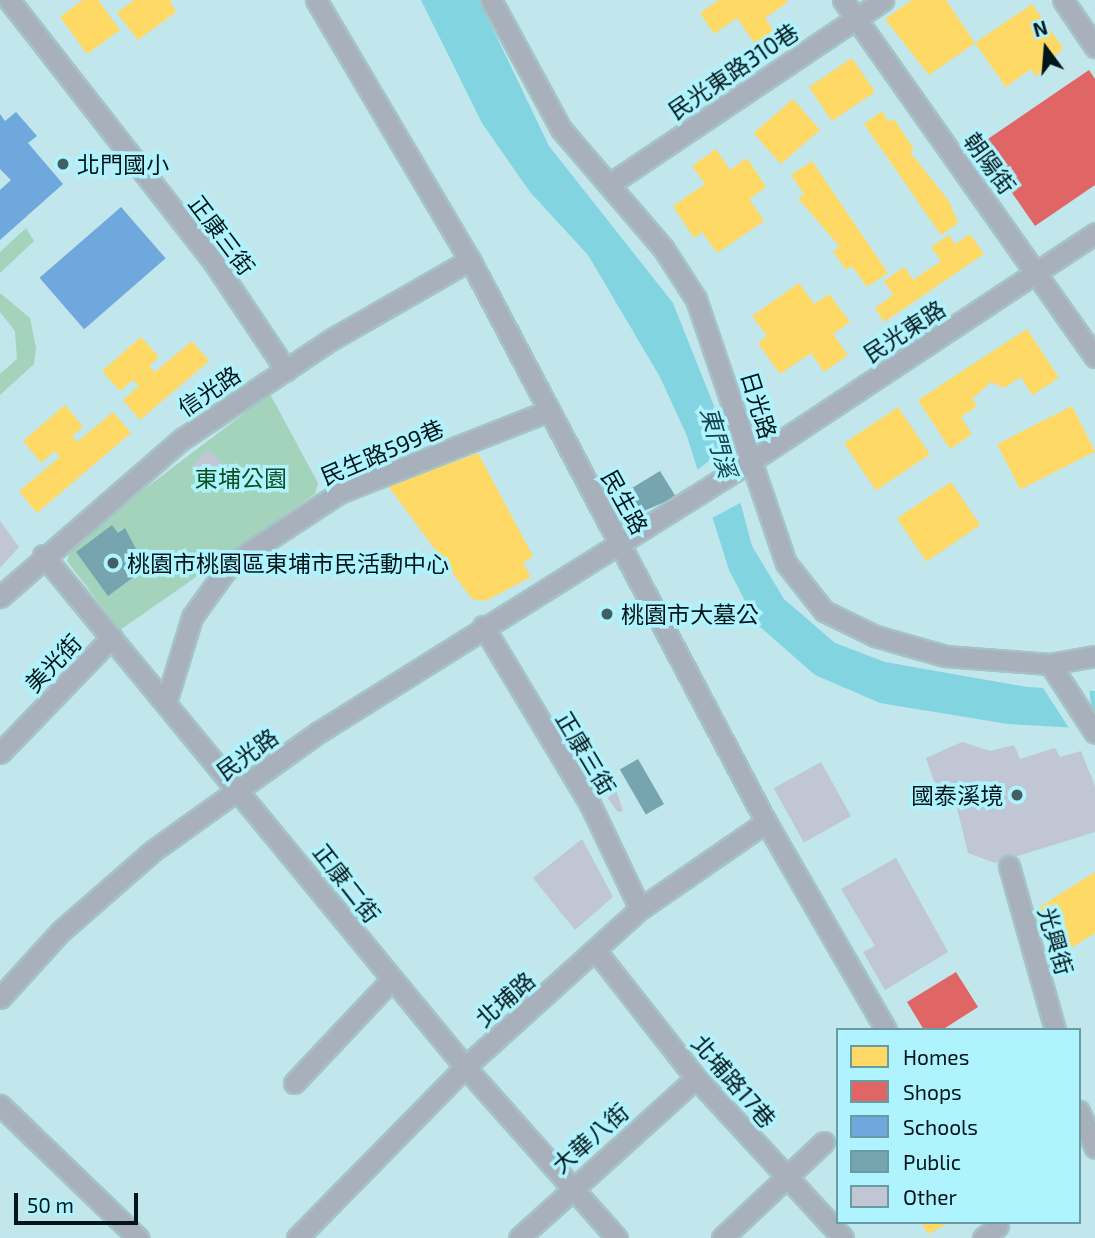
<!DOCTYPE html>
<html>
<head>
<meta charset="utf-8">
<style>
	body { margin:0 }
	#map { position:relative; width:1095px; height:1238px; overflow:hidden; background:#c1e6ec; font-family:"Exo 2","Noto Sans TC",sans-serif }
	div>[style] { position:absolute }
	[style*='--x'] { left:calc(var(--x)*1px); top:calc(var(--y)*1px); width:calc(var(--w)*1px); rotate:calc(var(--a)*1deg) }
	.green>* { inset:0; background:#a3d3ba }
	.water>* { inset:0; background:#82d4e1 }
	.pier>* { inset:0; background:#c1e6ec }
	.homes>* { inset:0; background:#ffd966; transform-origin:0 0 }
	.shops>* { inset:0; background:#e06666 }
	.schools>* { inset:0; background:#6fa8dc; transform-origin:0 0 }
	.public>* { inset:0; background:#76a5af; transform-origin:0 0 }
	.building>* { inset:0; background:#c0c6d3; transform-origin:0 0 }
	.roads { filter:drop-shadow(2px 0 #a5c2c7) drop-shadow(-2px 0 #a5c2c7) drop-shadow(0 2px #a5c2c7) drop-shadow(0 -2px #a5c2c7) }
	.street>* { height:19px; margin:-9.5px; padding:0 9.5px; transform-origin:9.5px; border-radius:9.5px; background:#a8b1bb }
	.dots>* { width:19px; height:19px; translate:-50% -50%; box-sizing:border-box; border:4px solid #aff3fe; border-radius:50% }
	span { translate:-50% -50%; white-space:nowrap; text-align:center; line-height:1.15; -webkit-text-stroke:7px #aff3fe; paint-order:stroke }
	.street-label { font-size:23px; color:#00161a }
	.poi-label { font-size:23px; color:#00161a }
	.left { translate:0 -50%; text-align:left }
	.right { translate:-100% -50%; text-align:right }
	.park-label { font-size:23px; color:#0a5020 }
	.water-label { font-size:24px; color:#15444b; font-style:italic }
	.legend { position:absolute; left:836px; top:1028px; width:245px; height:196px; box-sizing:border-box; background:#aff3fe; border:2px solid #699ba3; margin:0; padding:9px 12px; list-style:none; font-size:21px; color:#00161a }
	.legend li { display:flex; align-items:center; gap:14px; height:35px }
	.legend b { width:35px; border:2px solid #699ba3 }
	.north { position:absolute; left:1011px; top:14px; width:70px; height:70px; -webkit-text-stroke:5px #aff3fe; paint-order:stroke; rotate:344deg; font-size:19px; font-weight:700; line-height:28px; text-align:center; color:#00161a }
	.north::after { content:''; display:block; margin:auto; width:24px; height:32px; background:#00161a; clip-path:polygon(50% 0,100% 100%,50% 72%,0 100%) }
	.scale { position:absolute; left:14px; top:1193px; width:124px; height:32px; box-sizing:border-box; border:4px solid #00161a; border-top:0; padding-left:9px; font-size:21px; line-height:24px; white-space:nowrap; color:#00161a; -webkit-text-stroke:5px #aff3fe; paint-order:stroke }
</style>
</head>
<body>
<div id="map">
	<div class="green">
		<i style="clip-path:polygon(26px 228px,34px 241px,0 273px,0 252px)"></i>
		<i style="clip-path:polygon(0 293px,30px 318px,36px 348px,34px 364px,0 395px,0 374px,17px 359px,15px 331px,0 312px)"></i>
		<i style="clip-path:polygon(270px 394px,318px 483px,315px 494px,120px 630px,67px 561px,73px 543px)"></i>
	</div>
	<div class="water">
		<i style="clip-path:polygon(421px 0,479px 0,549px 146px,673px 303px,716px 411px,752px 546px,784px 599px,835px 643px,885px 662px,1027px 687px,1095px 691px,1095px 729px,1008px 724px,880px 703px,815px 675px,757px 624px,729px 570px,687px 436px,660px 377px,588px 255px,530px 192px,482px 123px)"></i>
	</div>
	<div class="pier">
		<i style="clip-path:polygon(729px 445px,744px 501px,710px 519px,695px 472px)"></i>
		<i style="clip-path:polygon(1043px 688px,1089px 688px,1095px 733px,1071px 731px)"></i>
	</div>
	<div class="homes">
		<i style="clip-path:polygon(83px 0,98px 0,120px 30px,87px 54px,60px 17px)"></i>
		<i style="clip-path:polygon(134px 0,170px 0,176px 12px,138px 40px,117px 13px)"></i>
		<i style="clip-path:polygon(719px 0,786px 0,788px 2px,765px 18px,776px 34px,757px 47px,737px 18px,714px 34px,700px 13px)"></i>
		<i style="clip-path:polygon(912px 0,946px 0,975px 43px,929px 75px,885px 19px)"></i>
		<i style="clip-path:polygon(1032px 4px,1063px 48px,1036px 77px,1031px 69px,1006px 87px,975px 43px)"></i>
		<i style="left:852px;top:58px;width:41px;height:52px;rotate:56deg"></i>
		<i style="left:793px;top:99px;width:41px;height:52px;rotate:49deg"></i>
		<i style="clip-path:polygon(882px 111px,889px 122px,894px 119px,914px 149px,910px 152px,949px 201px,958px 223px,941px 235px,864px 124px)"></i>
		<i style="clip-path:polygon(716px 149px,730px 170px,747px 158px,766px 187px,749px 199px,764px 221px,717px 253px,702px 232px,694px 238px,673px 206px,705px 184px,692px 166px)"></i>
		<i style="clip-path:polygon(812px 161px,888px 273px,867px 287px,852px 266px,846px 270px,833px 251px,840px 247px,798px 198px,804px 194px,791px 175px)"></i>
		<i style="clip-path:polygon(970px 234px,984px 254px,884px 322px,875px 308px,893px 295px,884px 281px,904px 267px,913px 280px,941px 261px,931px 247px,949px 235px,955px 244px)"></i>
		<i style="clip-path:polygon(799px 283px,814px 304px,829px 294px,850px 322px,833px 334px,848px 355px,824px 372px,811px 353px,780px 374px,758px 343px,767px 336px,752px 316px)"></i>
		<i style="clip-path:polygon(1027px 329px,1059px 378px,1032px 395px,1021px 377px,1004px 388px,991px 382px,972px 399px,977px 406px,961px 417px,972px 434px,950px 449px,918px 400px)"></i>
		<i style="clip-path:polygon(141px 337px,159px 357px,149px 366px,155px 372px,192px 341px,209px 361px,140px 420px,123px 400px,139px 386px,133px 380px,120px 391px,102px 371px)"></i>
		<i style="clip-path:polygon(65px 405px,83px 427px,72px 436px,77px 442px,113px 412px,131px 433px,37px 513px,19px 491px,60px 457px,55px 451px,41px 463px,23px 441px)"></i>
		<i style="left:1072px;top:406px;width:51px;height:84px;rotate:63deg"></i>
		<i style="left:898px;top:407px;width:57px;height:65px;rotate:56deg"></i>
		<i style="clip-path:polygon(478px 453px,533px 556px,523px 563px,531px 577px,485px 601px,472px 599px,388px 486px)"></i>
		<i style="left:951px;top:482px;width:52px;height:65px;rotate:56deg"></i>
		<i style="clip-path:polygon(1095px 872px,1095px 933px,1060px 955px,1033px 911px)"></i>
		<i style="clip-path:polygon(921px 1222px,950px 1222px,928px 1234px)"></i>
	</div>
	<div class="shops">
		<i style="clip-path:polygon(1089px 70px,1095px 79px,1095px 185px,1035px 226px,979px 145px)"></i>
		<i style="clip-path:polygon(956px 972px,978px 1007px,942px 1030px,924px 1030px,907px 1002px)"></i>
	</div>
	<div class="schools">
		<i style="clip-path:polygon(16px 112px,37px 136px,28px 143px,63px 184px,0 240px,0 190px,11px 180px,0 169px,0 114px,5px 121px)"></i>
		<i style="left:121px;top:207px;width:68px;height:108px;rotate:49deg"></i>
	</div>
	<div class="public">
		<i style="clip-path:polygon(660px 471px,676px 497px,637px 514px,627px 498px,635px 493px,632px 488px)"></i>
		<i style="clip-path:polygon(112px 525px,118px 533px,125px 528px,146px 568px,108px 596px,76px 552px)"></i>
		<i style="left:638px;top:759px;width:52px;height:21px;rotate:60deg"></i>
	</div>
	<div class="building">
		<i style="left:208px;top:449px;width:18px;height:25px;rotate:43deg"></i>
		<i style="clip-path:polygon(0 521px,19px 547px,0 568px)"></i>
		<i style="clip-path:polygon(73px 636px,80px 644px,54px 671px,46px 662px)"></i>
		<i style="clip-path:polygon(962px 742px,990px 751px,1014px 745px,1020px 759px,1055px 748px,1060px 757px,1081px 751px,1095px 786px,1095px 832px,995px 863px,968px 853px,956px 804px,943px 808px,926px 758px)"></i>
		<i style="left:821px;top:762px;width:62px;height:54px;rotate:61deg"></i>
		<i style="clip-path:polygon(614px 783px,623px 811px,618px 812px,608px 799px)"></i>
		<i style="clip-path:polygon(582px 839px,613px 897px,575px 930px,533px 878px)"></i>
		<i style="clip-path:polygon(896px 858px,948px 952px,885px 990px,863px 952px,875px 946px,841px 889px)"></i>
	</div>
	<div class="roads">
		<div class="street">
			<i style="--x:9;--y:0;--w:335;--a:52"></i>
			<i style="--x:215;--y:264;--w:128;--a:56.2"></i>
			<i style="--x:316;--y:0;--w:302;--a:59.4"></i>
			<i style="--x:470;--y:260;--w:635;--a:62.22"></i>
			<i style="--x:766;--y:822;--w:240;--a:60"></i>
			<i style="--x:491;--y:0;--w:147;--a:61.5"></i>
			<i style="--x:561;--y:129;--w:157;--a:49.4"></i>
			<i style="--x:663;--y:248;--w:61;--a:57.1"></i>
			<i style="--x:696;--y:299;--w:279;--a:71.2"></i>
			<i style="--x:786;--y:563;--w:61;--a:51.6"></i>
			<i style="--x:824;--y:611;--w:57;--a:26.1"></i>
			<i style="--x:875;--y:636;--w:73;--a:15.9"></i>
			<i style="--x:945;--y:656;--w:105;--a:4.4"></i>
			<i style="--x:1050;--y:664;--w:82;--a:56.9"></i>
			<i style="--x:843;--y:0;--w:437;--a:54.8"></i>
			<i style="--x:1063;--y:0;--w:57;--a:55.8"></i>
			<i style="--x:611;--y:183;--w:328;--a:-33.9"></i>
			<i style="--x:43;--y:555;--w:663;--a:50.5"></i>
			<i style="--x:465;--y:1067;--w:229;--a:48.4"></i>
			<i style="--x:0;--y:597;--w:241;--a:-41"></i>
			<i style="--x:182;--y:439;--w:180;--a:-33.7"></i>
			<i style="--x:332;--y:339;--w:159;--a:-29.8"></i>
			<i style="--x:483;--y:626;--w:208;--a:59"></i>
			<i style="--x:590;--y:804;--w:116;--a:64.5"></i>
			<i style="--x:1050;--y:664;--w:46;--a:-10.1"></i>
			<i style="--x:167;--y:699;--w:86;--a:-73"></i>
			<i style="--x:192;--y:617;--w:57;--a:-54.3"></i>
			<i style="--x:225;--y:571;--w:34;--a:-38"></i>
			<i style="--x:252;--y:550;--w:104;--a:-33.2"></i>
			<i style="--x:339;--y:493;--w:225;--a:-21.4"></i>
			<i style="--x:0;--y:753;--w:161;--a:-46"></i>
			<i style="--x:1009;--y:866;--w:170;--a:74.3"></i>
			<i style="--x:596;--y:951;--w:162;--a:51.8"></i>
			<i style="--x:696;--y:1078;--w:217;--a:47.4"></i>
			<i style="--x:0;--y:998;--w:91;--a:-47.7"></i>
			<i style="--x:61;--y:931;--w:123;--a:-41.1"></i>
			<i style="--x:154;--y:850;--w:203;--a:-35.6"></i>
			<i style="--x:319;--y:732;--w:496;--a:-32.1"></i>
			<i style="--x:739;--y:469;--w:427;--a:-33.5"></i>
			<i style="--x:294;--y:1083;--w:143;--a:-46.7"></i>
			<i style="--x:0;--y:1105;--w:192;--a:43.9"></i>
			<i style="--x:1079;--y:1111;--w:40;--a:66.6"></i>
			<i style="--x:297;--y:1238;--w:240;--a:-45.5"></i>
			<i style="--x:465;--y:1067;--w:236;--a:-42.1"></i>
			<i style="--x:640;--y:909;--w:153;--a:-34.6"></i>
			<i style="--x:519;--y:1238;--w:239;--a:-42.1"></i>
			<i style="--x:722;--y:1238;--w:140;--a:-43.3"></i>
			<i style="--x:983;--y:1238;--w:19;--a:-39"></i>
		</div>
	</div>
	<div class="dots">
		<i style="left:63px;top:164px;background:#445f64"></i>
		<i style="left:113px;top:563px;background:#445f64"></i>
		<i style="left:607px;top:614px;background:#445f64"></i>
		<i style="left:1017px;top:795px;background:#445f64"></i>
	</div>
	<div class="street-label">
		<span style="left:733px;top:71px;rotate:-34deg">民光東路310巷</span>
		<span style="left:990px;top:163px;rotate:54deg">朝陽街</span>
		<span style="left:222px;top:235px;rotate:53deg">正康三街</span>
		<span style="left:904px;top:331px;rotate:-33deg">民光東路</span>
		<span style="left:209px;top:391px;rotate:-34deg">信光路</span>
		<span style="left:759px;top:405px;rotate:73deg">日光路</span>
		<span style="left:382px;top:452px;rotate:-23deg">民生路599巷</span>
		<span style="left:625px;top:502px;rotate:61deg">民生路</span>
		<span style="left:53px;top:663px;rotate:-46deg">美光街</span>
		<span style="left:586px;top:753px;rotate:59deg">正康三街</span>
		<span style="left:247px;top:754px;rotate:-36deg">民光路</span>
		<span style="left:347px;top:883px;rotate:52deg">正康二街</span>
		<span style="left:1056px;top:941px;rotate:74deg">光興街</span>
		<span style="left:505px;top:999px;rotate:-41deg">北埔路</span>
		<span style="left:734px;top:1081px;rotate:49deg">北埔路17巷</span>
		<span style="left:590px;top:1138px;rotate:-41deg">大華八街</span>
	</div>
	<div class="poi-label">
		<span class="left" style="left:77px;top:164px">北門國小</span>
		<span class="left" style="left:127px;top:563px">桃園市桃園區東埔市民活動中心</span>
		<span class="left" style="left:621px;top:614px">桃園市大墓公</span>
		<span class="right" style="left:1003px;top:795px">國泰溪境</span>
	</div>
	<div class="park-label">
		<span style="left:241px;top:478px">東埔公園</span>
	</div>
	<div class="water-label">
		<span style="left:719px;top:442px;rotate:74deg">東門溪</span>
	</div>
	<ul class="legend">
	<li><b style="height:19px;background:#ffd966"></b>Homes</li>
	<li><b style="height:19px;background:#e06666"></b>Shops</li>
	<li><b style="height:19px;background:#6fa8dc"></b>Schools</li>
	<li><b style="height:19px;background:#76a5af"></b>Public</li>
	<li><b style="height:19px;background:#c0c6d3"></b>Other</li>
	</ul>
	<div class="north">N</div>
	<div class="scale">50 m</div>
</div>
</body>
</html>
